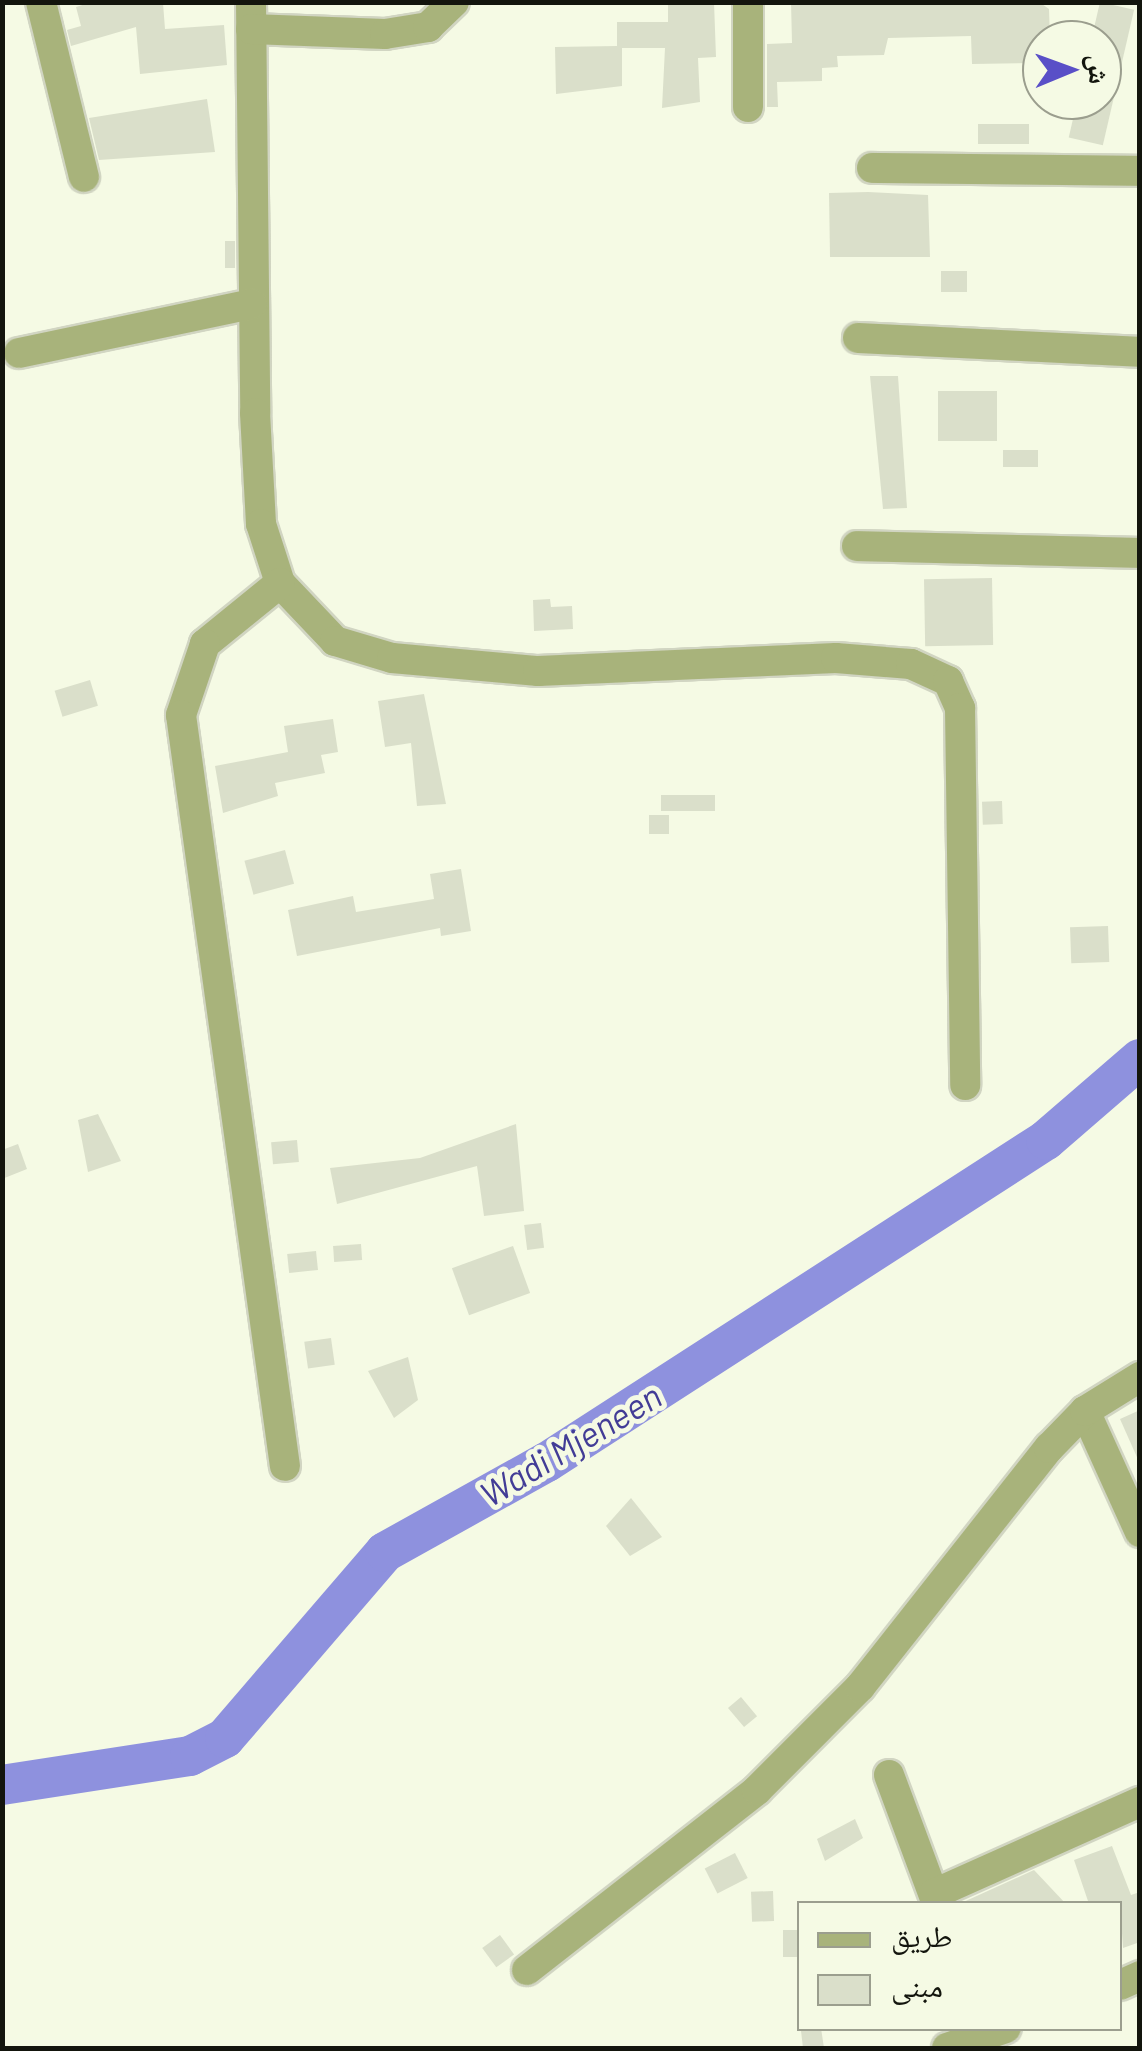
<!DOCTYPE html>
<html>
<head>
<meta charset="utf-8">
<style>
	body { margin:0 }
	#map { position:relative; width:1142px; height:2051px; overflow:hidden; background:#f5fae4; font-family:Barlow,"Noto Naskh Arabic",sans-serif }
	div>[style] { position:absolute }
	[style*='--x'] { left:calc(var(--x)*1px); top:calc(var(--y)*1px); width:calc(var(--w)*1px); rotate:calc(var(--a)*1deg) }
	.river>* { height:40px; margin:-20px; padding:0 20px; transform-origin:20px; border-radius:20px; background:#8e91de }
	.building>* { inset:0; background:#dadfca; transform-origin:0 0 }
	.roads { filter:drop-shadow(2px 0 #d1d5c2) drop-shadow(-2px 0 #d1d5c2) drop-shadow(0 2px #d1d5c2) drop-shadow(0 -2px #d1d5c2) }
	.minor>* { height:30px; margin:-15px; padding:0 15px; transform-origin:15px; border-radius:15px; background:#a8b37b }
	span { translate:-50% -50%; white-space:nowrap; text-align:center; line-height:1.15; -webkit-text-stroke:10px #f5fae4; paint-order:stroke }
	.water-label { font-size:35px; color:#423c96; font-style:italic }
	.frame { position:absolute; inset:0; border:5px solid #13150d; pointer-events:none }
	.legend { position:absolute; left:797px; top:1901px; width:325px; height:130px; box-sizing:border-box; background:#f5fae4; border:2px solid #9b9e8e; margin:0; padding:12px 18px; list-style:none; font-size:30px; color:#13150d }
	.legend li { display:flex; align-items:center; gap:20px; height:50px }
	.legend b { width:50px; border:2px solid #9b9e8e }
	.north { position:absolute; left:1022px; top:20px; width:100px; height:100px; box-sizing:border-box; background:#f5fae4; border:2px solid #9b9e8e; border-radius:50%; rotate:89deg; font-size:28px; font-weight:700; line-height:40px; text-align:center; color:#13150d }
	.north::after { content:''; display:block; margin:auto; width:35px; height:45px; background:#594fc7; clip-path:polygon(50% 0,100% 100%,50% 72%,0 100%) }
</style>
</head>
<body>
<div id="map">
	<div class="river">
		<i style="--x:2;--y:1785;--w:190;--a:-8.8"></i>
		<i style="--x:190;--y:1756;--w:39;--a:-27"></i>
		<i style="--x:225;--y:1738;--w:245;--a:-49.3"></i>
		<i style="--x:385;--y:1552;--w:185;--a:-29.1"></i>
		<i style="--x:547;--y:1462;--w:594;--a:-32.83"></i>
		<i style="--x:1046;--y:1140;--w:124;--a:-40.8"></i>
	</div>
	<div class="building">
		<i style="clip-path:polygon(92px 2px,163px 3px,165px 29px,224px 25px,227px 65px,140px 74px,136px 27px,71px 46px,67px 30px,81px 26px,76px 7px)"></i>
		<i style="clip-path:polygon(668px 2px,714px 2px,716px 57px,698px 58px,700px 102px,662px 108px,665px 48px,622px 48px,622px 86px,556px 94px,555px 47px,617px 46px,617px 22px,668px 22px)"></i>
		<i style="clip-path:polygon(791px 2px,1039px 2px,1049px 9px,1050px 40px,1042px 40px,1042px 63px,972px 64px,971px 36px,888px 38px,884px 55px,837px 56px,838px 67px,822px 68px,822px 81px,777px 82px,778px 107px,767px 107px,767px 44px,792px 43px)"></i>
		<i style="left:1100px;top:2px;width:35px;height:139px;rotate:13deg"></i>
		<i style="clip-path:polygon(207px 99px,215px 152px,99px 160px,89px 118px)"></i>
		<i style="left:978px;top:124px;width:51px;height:20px"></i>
		<i style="clip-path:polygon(868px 192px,928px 195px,930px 257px,830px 257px,829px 193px)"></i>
		<i style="left:225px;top:241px;width:10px;height:27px"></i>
		<i style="left:941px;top:271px;width:26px;height:21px"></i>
		<i style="clip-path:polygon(870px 376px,898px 376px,907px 508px,883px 509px)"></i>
		<i style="left:997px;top:391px;width:50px;height:59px;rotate:90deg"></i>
		<i style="left:1038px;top:450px;width:17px;height:35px;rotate:90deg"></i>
		<i style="left:992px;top:578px;width:67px;height:68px;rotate:89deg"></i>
		<i style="clip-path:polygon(550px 599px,551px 607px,572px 606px,573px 629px,534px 631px,533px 600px)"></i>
		<i style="left:90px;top:680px;width:27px;height:37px;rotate:73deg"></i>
		<i style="clip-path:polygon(424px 694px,446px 804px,417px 806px,411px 743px,385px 747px,378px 701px)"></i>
		<i style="clip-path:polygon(333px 719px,338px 752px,321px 755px,325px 773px,275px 783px,278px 796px,223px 813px,215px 766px,288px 752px,284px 726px)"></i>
		<i style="left:715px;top:795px;width:16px;height:54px;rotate:90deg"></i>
		<i style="left:1002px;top:801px;width:23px;height:20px;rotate:88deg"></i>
		<i style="left:669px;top:815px;width:19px;height:20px;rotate:90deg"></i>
		<i style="left:285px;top:850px;width:35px;height:42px;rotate:75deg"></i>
		<i style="clip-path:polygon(461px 869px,471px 931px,441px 936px,440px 928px,297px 956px,288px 910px,353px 896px,356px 912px,434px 899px,430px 874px)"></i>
		<i style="left:1108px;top:926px;width:36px;height:38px;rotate:88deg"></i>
		<i style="clip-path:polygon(98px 1114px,121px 1161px,88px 1172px,78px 1120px)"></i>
		<i style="clip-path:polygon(516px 1124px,524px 1211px,484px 1216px,477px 1166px,337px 1204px,330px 1168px,420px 1158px)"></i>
		<i style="left:297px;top:1140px;width:22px;height:26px;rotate:85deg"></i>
		<i style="clip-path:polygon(18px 1144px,27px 1169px,2px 1179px,2px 1150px)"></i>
		<i style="left:541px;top:1223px;width:25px;height:17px;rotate:83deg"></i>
		<i style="left:361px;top:1244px;width:16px;height:28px;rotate:86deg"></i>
		<i style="left:513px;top:1246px;width:50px;height:65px;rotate:70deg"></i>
		<i style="left:316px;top:1251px;width:19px;height:29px;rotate:84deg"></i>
		<i style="left:331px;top:1338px;width:27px;height:27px;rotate:82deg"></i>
		<i style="clip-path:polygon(408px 1357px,418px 1400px,394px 1418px,368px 1371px)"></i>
		<i style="clip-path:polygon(1140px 1410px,1140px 1464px,1120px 1419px)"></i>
		<i style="clip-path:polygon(631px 1498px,662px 1537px,630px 1556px,606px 1526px)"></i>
		<i style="left:741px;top:1697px;width:25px;height:17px;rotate:50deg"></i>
		<i style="clip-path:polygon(855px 1819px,863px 1838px,825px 1861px,817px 1839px)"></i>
		<i style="clip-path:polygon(1112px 1846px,1131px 1895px,1140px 1892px,1140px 1942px,1123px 1948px,1120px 1904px,1089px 1904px,1074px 1860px)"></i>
		<i style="left:735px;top:1853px;width:28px;height:34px;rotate:63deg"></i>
		<i style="clip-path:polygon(1034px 1870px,1066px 1904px,959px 1904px)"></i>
		<i style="left:773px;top:1891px;width:30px;height:22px;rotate:88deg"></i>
		<i style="left:800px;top:1930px;width:27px;height:17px;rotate:90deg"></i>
		<i style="left:500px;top:1935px;width:24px;height:22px;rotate:54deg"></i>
		<i style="clip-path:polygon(821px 2028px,824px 2048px,803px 2048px,801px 2031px)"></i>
	</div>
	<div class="roads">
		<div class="minor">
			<i style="--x:41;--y:2;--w:180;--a:76.2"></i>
			<i style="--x:251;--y:2;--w:411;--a:89.4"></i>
			<i style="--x:255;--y:413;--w:111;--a:86.9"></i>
			<i style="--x:261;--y:524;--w:62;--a:72.1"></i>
			<i style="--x:280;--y:583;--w:80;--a:46.5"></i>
			<i style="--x:335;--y:641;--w:59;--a:16.6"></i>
			<i style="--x:392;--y:658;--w:147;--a:5.1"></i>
			<i style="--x:538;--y:671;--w:298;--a:-2.5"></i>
			<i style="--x:836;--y:658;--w:75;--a:4.6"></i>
			<i style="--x:911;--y:664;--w:41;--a:24.7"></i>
			<i style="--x:948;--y:681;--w:30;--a:66"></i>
			<i style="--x:960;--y:708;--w:377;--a:89.2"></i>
			<i style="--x:251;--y:29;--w:134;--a:2.1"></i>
			<i style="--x:385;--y:34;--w:44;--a:-9.2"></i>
			<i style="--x:428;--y:27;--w:36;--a:-44"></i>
			<i style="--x:748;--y:107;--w:105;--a:-90"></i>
			<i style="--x:872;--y:168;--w:268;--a:0.6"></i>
			<i style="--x:858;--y:338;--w:282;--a:2.8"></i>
			<i style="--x:19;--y:353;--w:238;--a:-11.9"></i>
			<i style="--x:857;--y:546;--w:283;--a:1.4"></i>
			<i style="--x:280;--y:583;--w:97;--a:140.9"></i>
			<i style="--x:205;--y:644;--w:75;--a:108.7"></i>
			<i style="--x:181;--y:715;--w:758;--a:82.12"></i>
			<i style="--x:1085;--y:1411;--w:133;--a:65.6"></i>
			<i style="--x:889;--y:1775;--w:138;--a:69.6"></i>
			<i style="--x:934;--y:1894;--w:226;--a:-24.1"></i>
			<i style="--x:527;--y:1970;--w:292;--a:-38"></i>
			<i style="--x:757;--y:1790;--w:146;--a:-45"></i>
			<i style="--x:860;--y:1687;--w:305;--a:-51.7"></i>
			<i style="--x:1049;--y:1448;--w:52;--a:-45.8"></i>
			<i style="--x:1085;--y:1411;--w:65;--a:-31.7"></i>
			<i style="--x:1120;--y:1985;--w:22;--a:-24"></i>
			<i style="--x:947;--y:2048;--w:62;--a:-18.7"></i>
		</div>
	</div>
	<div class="water-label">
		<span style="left:570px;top:1444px;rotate:-31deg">Wadi Mjeneen</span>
	</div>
	<div class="frame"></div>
	<ul class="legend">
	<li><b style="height:12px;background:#a8b37b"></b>طريق</li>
	<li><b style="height:28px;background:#dadfca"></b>مبنى</li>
	</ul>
	<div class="north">ش</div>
</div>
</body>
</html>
